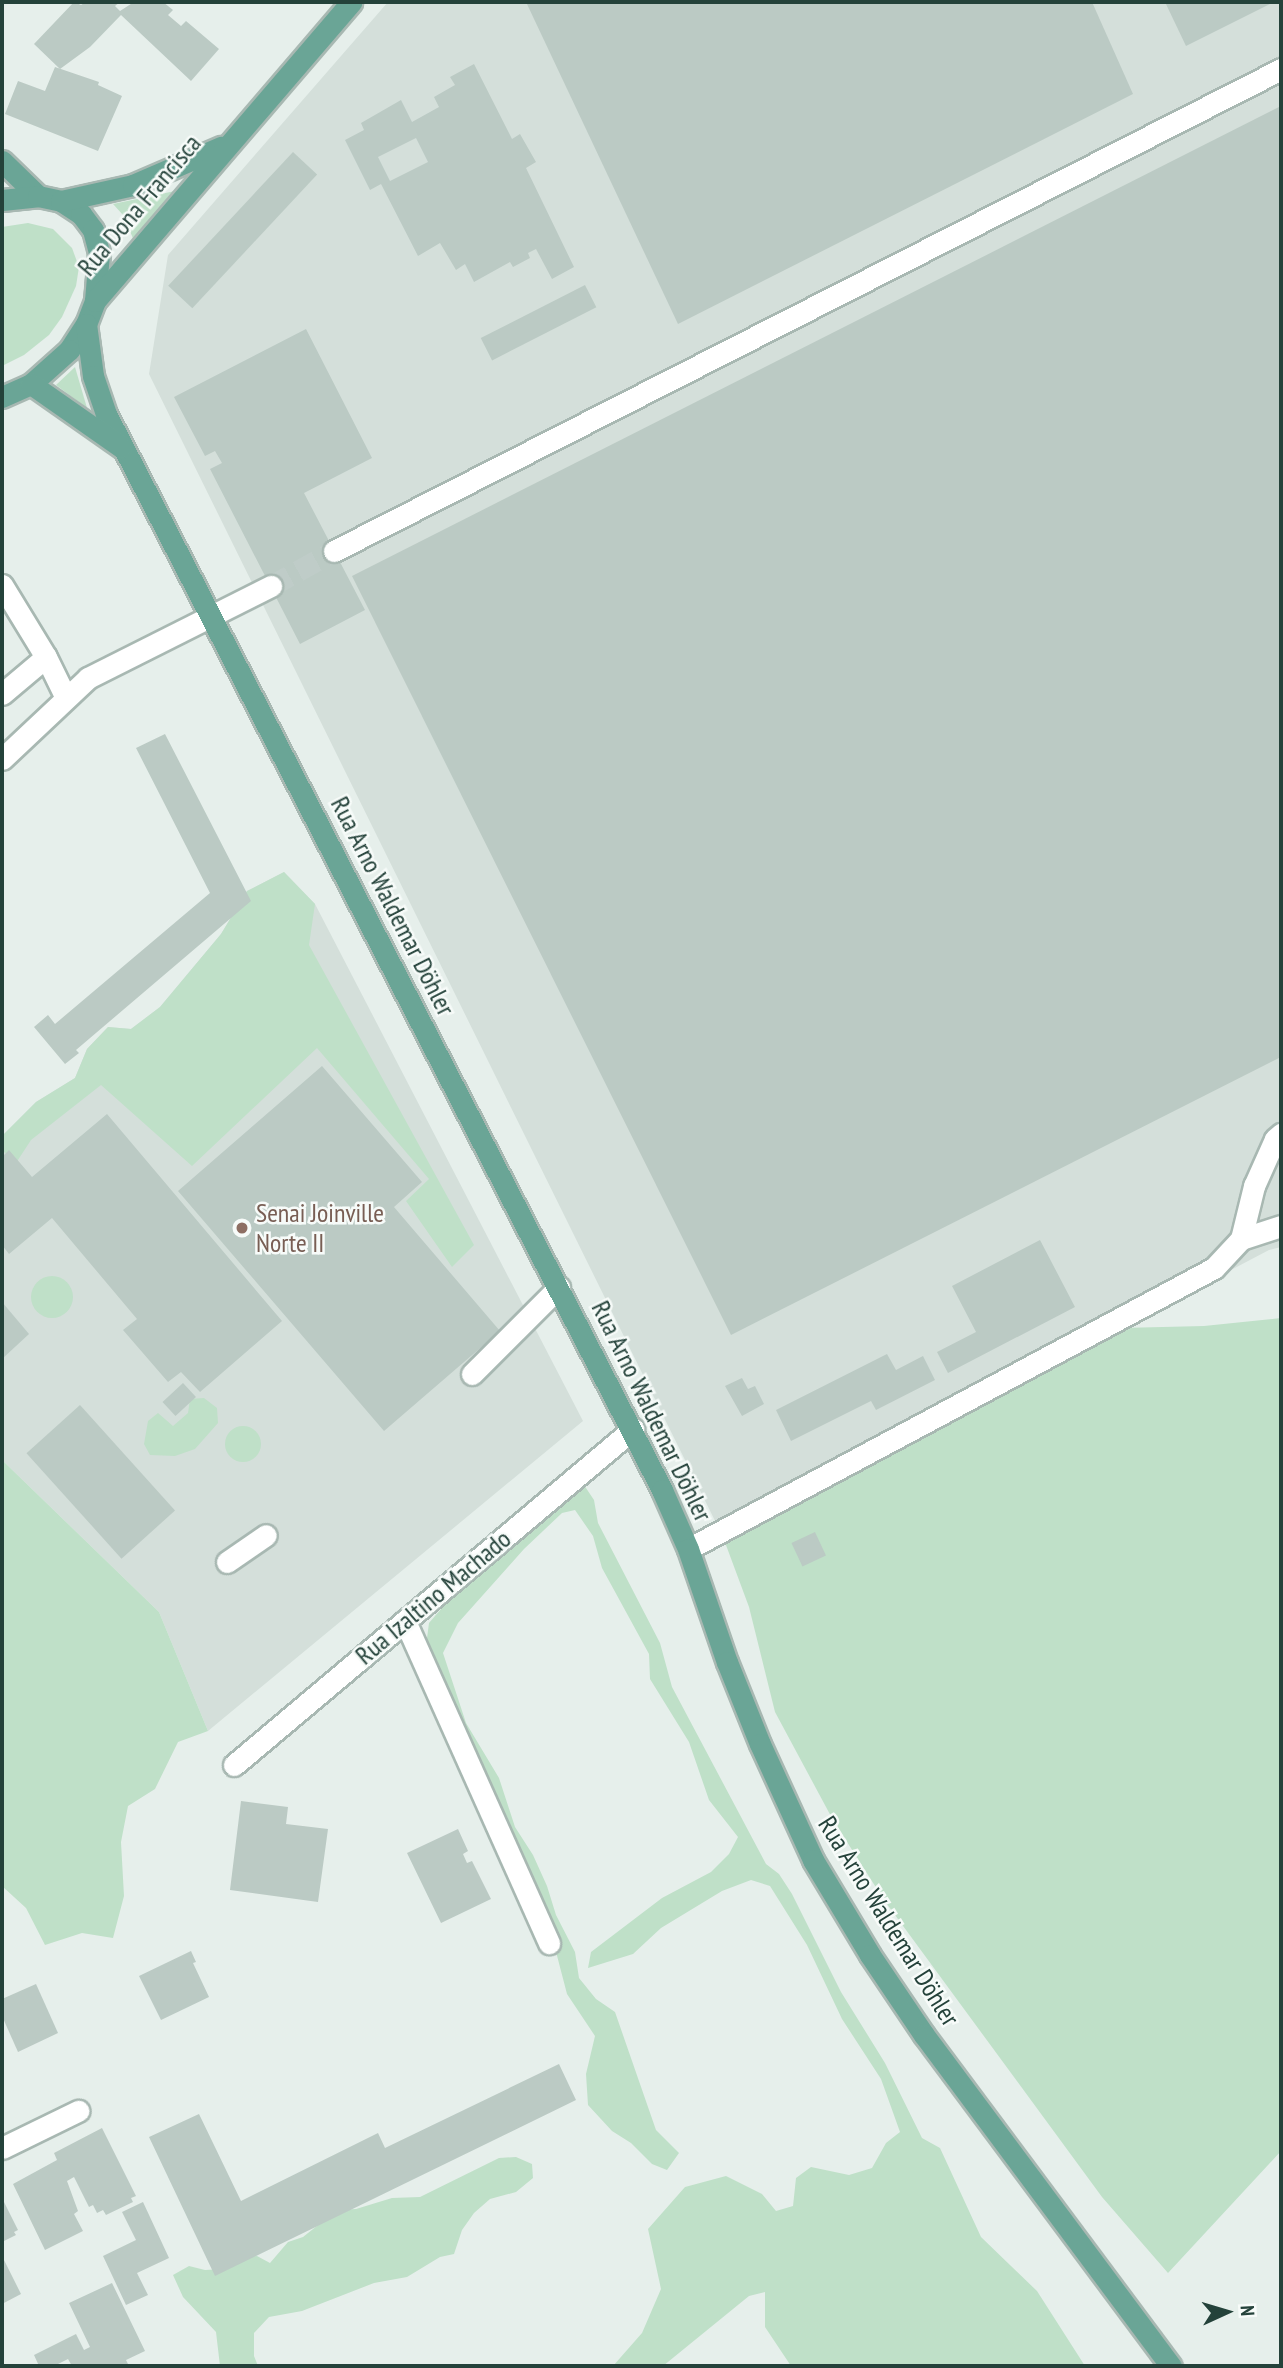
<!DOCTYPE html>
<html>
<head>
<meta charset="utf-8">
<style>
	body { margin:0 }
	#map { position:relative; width:1283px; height:2368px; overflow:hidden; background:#e6efeb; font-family:"PT Sans Narrow",sans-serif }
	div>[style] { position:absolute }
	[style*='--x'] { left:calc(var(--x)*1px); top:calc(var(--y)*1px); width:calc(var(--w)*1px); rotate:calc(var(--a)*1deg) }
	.built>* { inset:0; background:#d4dfda }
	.green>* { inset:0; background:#bfe0c8 }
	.round { border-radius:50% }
	.building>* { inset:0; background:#bbcac4; transform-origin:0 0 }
	.minor-tunnel>* { height:21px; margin-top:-10.5px; transform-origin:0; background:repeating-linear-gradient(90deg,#bfccc8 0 21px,transparent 0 31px) }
	.roads { filter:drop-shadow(2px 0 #a8b8b2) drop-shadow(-2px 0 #a8b8b2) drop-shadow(0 2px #a8b8b2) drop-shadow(0 -2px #a8b8b2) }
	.minor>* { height:21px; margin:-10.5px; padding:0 10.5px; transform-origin:10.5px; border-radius:10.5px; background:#fff }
	.major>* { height:21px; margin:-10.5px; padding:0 10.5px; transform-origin:10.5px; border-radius:10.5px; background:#6aa596 }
	.dots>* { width:19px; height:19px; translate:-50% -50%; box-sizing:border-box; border:4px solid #f7fbf9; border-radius:50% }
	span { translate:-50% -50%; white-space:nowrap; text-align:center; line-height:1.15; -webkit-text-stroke:5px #f7fbf9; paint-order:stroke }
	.street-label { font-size:26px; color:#24423a }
	.education-label { font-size:26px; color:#785e54 }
	.left { translate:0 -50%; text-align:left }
	.frame { position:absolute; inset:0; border:4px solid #24423a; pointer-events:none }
	.north { position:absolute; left:1192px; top:2277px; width:70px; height:70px; -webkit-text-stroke:5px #f7fbf9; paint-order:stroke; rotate:86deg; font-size:19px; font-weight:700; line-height:28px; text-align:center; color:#24423a }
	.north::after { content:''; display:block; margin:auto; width:24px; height:32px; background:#24423a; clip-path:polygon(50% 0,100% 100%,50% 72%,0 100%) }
</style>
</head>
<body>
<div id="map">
	<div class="built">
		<i style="clip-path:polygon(388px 2px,1281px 2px,1281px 1247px,1269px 1250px,723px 1537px,149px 374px,168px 255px)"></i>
		<i style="clip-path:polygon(284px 872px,315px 904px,583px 1421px,208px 1731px,159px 1612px,2px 1460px,2px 1136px,36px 1102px,75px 1078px,87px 1049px,108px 1027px,131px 1029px,160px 1007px,221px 934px,247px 891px)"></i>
	</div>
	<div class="green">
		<i style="clip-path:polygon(175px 191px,135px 243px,123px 215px,113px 204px)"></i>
		<i style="clip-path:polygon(28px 223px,53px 229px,72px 248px,79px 267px,76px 286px,62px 317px,49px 335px,24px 355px,2px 366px,2px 227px)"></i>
		<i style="clip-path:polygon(75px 367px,87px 408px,56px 385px)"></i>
		<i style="clip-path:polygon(284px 872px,315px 904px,309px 945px,474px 1245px,452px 1267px,406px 1201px,429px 1179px,317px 1048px,192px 1166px,101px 1085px,31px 1140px,16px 1163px,2px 1150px,2px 1136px,36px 1102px,75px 1078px,87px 1049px,108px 1027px,131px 1029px,160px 1007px,221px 934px,247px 891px)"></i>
		<i class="round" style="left:31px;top:1276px;width:42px;height:42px"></i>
		<i style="clip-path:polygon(1281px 1318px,1281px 2151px,1168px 2273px,1102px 2197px,884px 1900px,833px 1820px,775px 1712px,749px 1607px,723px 1537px,1121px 1328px,1204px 1326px)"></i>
		<i style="clip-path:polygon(204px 1398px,217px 1408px,218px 1423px,195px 1449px,175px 1456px,150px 1455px,144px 1444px,148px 1421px,158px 1413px,173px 1426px,188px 1413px,190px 1399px)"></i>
		<i class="round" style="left:225px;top:1426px;width:36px;height:36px"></i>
		<i style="clip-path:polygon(2px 1460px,159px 1612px,208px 1731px,178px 1742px,155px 1789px,128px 1806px,121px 1842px,124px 1896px,113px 1938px,82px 1933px,45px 1945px,26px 1908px,2px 1886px)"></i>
		<i style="clip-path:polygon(582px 1482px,594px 1500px,598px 1523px,660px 1643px,672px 1687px,766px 1864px,779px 1874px,792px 1894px,841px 1992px,885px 2063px,922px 2138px,940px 2148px,981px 2237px,1037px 2291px,1085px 2366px,791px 2366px,765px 2327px,765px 2292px,749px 2296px,663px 2366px,613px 2366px,642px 2333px,661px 2289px,648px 2229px,685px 2187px,726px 2176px,762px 2194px,776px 2211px,793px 2206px,796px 2178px,811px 2167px,849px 2175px,872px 2168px,886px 2143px,900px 2132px,881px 2079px,842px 2019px,807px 1945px,770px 1886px,751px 1880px,722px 1891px,661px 1928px,633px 1954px,588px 1968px,591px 1952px,662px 1898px,711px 1872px,729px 1854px,738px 1837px,709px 1800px,689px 1742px,650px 1679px,649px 1654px,602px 1568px,593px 1536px,575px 1510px,562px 1513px,524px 1549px,458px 1623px,443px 1653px,466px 1723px,499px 1778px,515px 1827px,533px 1855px,547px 1886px,556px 1915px,575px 1952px,579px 1978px,596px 1999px,615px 2012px,656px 2130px,679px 2153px,667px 2170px,652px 2164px,631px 2143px,612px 2131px,588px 2105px,586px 2074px,595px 2036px,567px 1994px,555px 1948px,425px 1653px,429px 1623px,447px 1602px)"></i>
		<i style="clip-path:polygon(516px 2157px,532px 2164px,533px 2178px,516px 2192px,490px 2199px,474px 2213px,462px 2230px,454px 2254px,440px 2257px,407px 2277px,374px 2283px,302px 2311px,269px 2317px,254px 2333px,254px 2356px,258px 2366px,220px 2366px,216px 2332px,183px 2297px,173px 2275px,189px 2266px,205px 2270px,223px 2269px,238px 2257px,257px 2256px,270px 2263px,288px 2242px,303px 2237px,337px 2210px,356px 2209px,392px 2198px,420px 2197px,499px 2158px)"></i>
	</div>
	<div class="building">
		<i style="clip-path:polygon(74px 2px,81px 5px,86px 2px,120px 2px,115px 6px,120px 11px,134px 2px,163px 2px,173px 10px,168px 15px,181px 26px,186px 21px,219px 49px,191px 81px,121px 15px,90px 47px,60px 69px,34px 44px)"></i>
		<i style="clip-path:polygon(526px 2px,1092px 2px,1133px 94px,678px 324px)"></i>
		<i style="clip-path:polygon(1165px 2px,1274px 2px,1186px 46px)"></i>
		<i style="clip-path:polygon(evenodd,474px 64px,512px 139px,520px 134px,536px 162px,526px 168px,574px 267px,552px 279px,536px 249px,528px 253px,530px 258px,513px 267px,510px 262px,474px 282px,465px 264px,456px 270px,440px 243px,418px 256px,381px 184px,370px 190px,345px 140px,364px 130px,361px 123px,401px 100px,412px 122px,439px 107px,434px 97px,455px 85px,450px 77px,474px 64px,416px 138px,428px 162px,390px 181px,378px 157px,416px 138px)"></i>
		<i style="clip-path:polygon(55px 67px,99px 82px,98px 85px,122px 96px,98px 151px,5px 114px,18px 81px,45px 91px)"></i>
		<i style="clip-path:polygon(1281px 106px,1281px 1057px,731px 1335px,352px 576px)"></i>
		<i style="left:293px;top:152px;width:33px;height:183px;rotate:43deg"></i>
		<i style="left:585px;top:285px;width:25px;height:117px;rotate:63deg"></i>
		<i style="clip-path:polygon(306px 329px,372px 458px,304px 493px,365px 610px,300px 644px,210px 469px,222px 463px,215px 451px,205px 456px,174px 397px)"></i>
		<i style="clip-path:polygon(165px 734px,251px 901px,76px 1050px,79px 1053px,65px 1064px,34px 1027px,48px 1015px,55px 1024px,210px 893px,136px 748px)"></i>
		<i style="clip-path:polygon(322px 1066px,422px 1182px,394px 1207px,500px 1331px,384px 1431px,178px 1191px)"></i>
		<i style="clip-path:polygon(107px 1114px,282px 1321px,200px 1392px,181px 1372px,168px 1382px,123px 1330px,137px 1319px,52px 1218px,9px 1254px,2px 1245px,2px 1157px,9px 1150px,32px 1177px)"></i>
		<i style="clip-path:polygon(1040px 1240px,1075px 1307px,948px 1373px,937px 1352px,976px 1332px,952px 1286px)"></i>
		<i style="clip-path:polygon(2px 1302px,29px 1334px,2px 1359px)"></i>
		<i style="clip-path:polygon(887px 1354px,896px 1370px,923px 1356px,935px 1380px,876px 1410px,871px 1401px,791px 1441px,776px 1410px)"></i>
		<i style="clip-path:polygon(742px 1378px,748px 1389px,755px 1386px,764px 1404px,742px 1416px,725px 1386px)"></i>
		<i style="left:183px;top:1383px;width:19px;height:28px;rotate:47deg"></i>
		<i style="left:80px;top:1405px;width:142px;height:72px;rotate:48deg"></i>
		<i style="left:815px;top:1532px;width:26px;height:26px;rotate:65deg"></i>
		<i style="clip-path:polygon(241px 1801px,288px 1807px,286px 1824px,328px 1829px,318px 1902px,230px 1890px)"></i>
		<i style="clip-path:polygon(458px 1829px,468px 1851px,463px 1854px,467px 1863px,472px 1861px,491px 1899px,441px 1923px,407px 1853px)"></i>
		<i style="clip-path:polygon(191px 1951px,196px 1962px,193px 1963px,209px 1997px,161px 2020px,139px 1976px)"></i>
		<i style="clip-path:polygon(36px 1984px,58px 2033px,18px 2052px,2px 2016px,2px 1999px)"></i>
		<i style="clip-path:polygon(559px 2064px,576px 2100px,215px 2276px,149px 2137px,199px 2114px,241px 2201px,378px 2133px,385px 2148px)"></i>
		<i style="clip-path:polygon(102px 2128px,136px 2196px,131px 2198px,133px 2202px,106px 2215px,103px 2210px,97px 2213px,93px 2205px,89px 2207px,74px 2177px,67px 2181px,78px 2211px,74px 2214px,83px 2231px,45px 2250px,13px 2184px,57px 2160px,54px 2153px)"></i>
		<i style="clip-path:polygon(2px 2198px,18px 2230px,14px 2232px,16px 2235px,2px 2242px)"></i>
		<i style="clip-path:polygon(143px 2202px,169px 2258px,137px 2273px,148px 2295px,126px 2305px,103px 2256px,136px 2240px,122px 2212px)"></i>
		<i style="clip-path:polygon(2px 2256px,21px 2294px,2px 2304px)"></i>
		<i style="clip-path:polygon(112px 2283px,145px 2351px,126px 2360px,129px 2366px,72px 2366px,68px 2359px,54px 2366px,39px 2366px,34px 2355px,76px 2334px,84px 2350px,90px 2347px,69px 2303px)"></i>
	</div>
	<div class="minor-tunnel">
		<i style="--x:271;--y:586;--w:72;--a:-29.1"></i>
	</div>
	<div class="roads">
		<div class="minor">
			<i style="--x:334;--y:551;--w:1063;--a:-26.97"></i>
			<i style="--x:2;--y:585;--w:84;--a:58.6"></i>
			<i style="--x:46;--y:657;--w:43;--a:64"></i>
			<i style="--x:2;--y:694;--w:57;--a:-40.1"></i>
			<i style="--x:2;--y:759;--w:118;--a:-43.3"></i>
			<i style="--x:88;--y:678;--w:205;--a:-26.7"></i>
			<i style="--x:1241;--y:1239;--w:42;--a:-18"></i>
			<i style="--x:472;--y:1374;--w:123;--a:-45"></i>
			<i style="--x:688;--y:1549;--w:596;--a:-28.11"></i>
			<i style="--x:1214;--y:1268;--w:40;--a:-47"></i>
			<i style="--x:1241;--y:1239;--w:55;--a:-76.2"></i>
			<i style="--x:1254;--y:1186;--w:51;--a:-65.9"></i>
			<i style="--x:1275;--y:1139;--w:8;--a:-40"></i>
			<i style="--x:227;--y:1562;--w:47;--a:-34.7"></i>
			<i style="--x:405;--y:1621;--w:353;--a:65.9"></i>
			<i style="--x:234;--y:1765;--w:522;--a:-40.1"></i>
			<i style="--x:2;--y:2148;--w:85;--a:-26"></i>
		</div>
		<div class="major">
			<i style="--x:2;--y:161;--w:50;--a:44.2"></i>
			<i style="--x:2;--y:200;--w:36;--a:-6"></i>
			<i style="--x:38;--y:196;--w:24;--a:12"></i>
			<i style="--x:61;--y:201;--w:24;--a:33"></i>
			<i style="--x:81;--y:214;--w:20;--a:53"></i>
			<i style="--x:93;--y:230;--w:24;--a:75"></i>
			<i style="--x:99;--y:253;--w:48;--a:94.8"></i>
			<i style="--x:95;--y:301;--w:25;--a:111"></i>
			<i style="--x:86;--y:324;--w:31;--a:123"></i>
			<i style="--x:69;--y:350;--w:51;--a:138.2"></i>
			<i style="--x:31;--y:384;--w:32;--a:156"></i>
			<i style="--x:61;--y:201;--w:74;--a:-12.5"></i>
			<i style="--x:133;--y:185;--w:96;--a:-23.4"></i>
			<i style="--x:95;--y:301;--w:394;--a:-49.4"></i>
			<i style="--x:86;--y:324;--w:52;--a:82.3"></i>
			<i style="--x:93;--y:376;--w:40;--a:71.1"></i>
			<i style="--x:106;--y:414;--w:1211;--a:62.67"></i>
			<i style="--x:662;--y:1490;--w:64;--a:66.2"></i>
			<i style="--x:688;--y:1549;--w:120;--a:71"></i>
			<i style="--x:727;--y:1662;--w:88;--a:68.1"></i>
			<i style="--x:760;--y:1744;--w:128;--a:65.4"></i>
			<i style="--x:813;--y:1860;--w:111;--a:59"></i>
			<i style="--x:870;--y:1955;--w:97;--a:56"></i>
			<i style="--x:924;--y:2035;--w:413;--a:53.3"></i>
			<i style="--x:31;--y:384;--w:110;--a:35"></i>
		</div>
	</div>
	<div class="dots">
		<i style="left:242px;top:1228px;background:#8d6e63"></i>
	</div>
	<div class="street-label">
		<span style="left:139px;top:205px;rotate:-50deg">Rua Dona Francisca</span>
		<span style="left:393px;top:906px;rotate:63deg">Rua Arno Waldemar Döhler</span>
		<span style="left:652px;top:1411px;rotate:64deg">Rua Arno Waldemar Döhler</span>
		<span style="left:433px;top:1597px;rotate:-40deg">Rua Izaltino Machado</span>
		<span style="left:889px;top:1921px;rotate:58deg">Rua Arno Waldemar Döhler</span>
	</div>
	<div class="education-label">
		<span class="left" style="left:256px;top:1228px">Senai Joinville<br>Norte II</span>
	</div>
	<div class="frame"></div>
	<div class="north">N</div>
</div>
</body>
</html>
